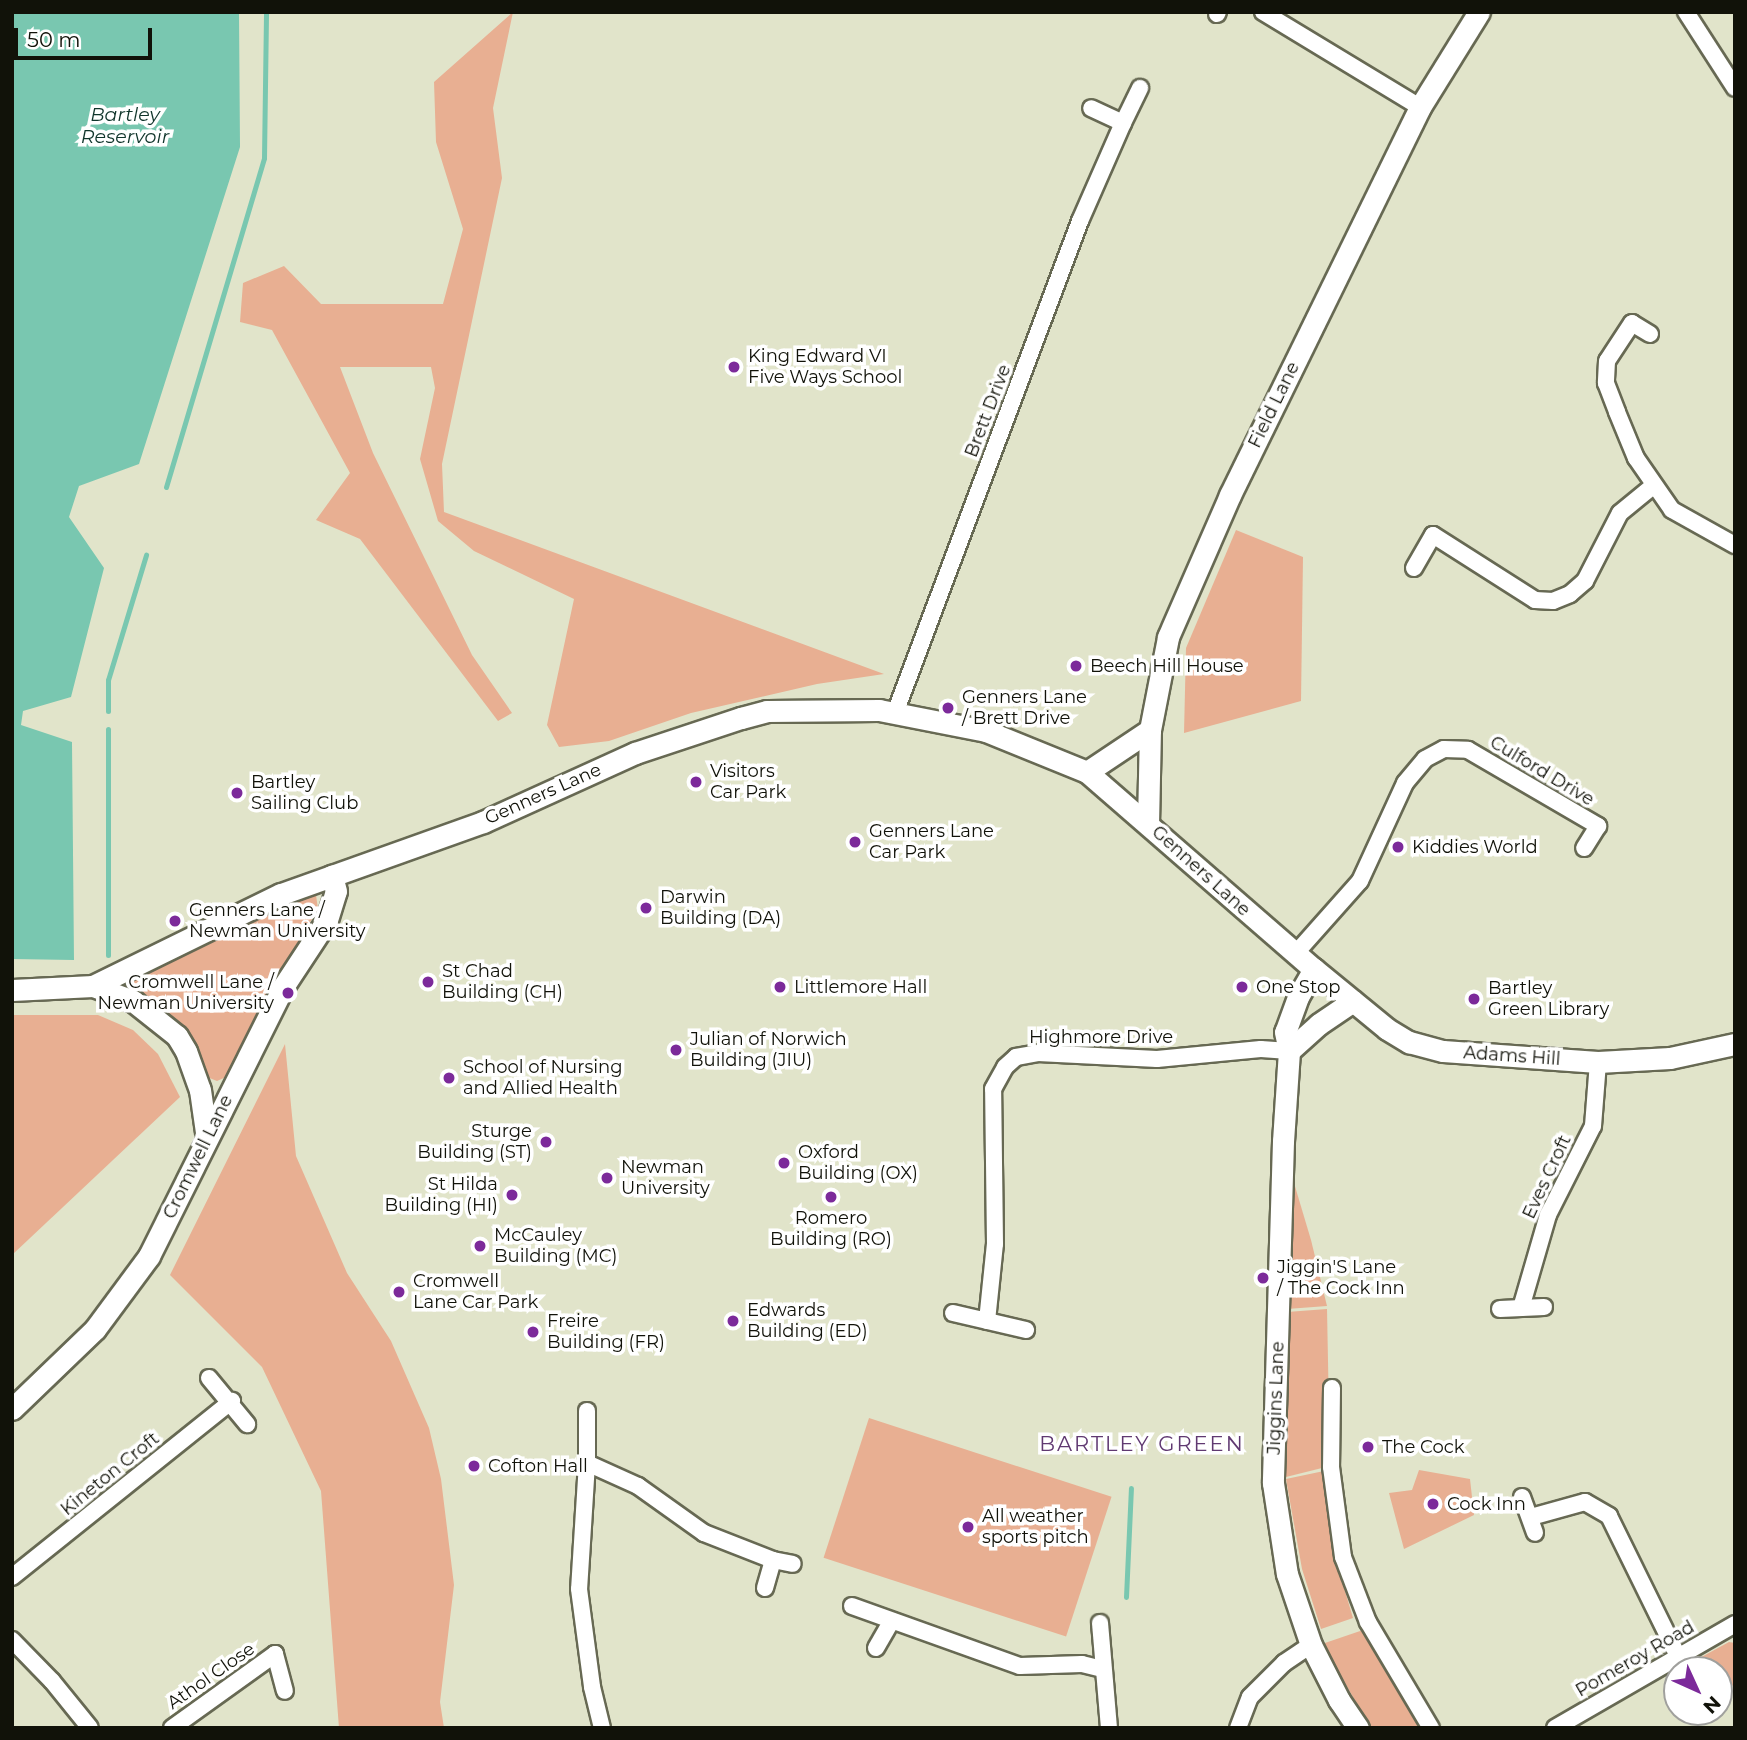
<!DOCTYPE html>
<html>
<head>
<meta charset="utf-8">
<style>
	body { margin:0 }
	#map { position:relative; width:1747px; height:1740px; overflow:hidden; background:#e1e4ca; font-family:Montserrat,sans-serif }
	div>[style] { position:absolute }
	[style*='--x'] { left:calc(var(--x)*1px); top:calc(var(--y)*1px); width:calc(var(--w)*1px); rotate:calc(var(--a)*1deg) }
	.green>* { inset:0; background:#e8af92; transform-origin:0 0 }
	.water>* { inset:0; background:#79c7b0 }
	.stream>* { height:5px; margin:-2.5px; padding:0 2.5px; transform-origin:2.5px; border-radius:2.5px; background:#79c7b0 }
	.roads { filter:drop-shadow(2px 0 #676953) drop-shadow(-2px 0 #676953) drop-shadow(0 2px #676953) drop-shadow(0 -2px #676953) }
	.minor>* { height:16px; margin:-8px; padding:0 8px; transform-origin:8px; border-radius:8px; background:#fff }
	.tertiary>* { height:21px; margin:-10.5px; padding:0 10.5px; transform-origin:10.5px; border-radius:10.5px; background:#fff }
	.dots>* { width:19px; height:19px; translate:-50% -50%; box-sizing:border-box; border:4px solid #fff; border-radius:50% }
	span { translate:-50% -50%; white-space:nowrap; text-align:center; line-height:1.15; -webkit-text-stroke:7px #fff; paint-order:stroke }
	.poi-label { font-size:18px; color:#111209 }
	.left { translate:0 -50%; text-align:left }
	.right { translate:-100% -50%; text-align:right }
	.street-label { font-size:18px; color:#111209 }
	.water-label { font-size:19px; color:#0f342a; font-style:italic }
	.quarter-label { font-size:21px; color:#603971; letter-spacing:2px }
	.frame { position:absolute; inset:0; border:14px solid #111209; pointer-events:none }
	.north { position:absolute; left:1663px; top:1656px; width:70px; height:70px; box-sizing:border-box; background:#fff; border:2px solid #a0a09d; border-radius:50%; rotate:135deg; font-size:19px; font-weight:700; line-height:28px; text-align:center; color:#111209 }
	.north::after { content:''; display:block; margin:auto; width:24px; height:32px; background:#7c2a9a; clip-path:polygon(50% 0,100% 100%,50% 72%,0 100%) }
	.scale { position:absolute; left:14px; top:28px; width:138px; height:32px; box-sizing:border-box; border:4px solid #111209; border-top:0; padding-left:9px; font-size:21px; line-height:24px; white-space:nowrap; color:#111209; -webkit-text-stroke:5px #fff; paint-order:stroke }
</style>
</head>
<body>
<div id="map">
	<div class="green">
		<i style="clip-path:polygon(513px 12px,493px 108px,502px 178px,442px 464px,444px 512px,884px 674px,817px 684px,691px 713px,609px 741px,559px 747px,547px 725px,574px 599px,474px 551px,438px 521px,420px 459px,435px 388px,431px 367px,340px 367px,373px 453px,472px 655px,512px 713px,498px 721px,360px 539px,316px 520px,350px 473px,272px 330px,240px 322px,243px 283px,284px 266px,321px 304px,443px 304px,463px 229px,436px 142px,434px 82px)"></i>
		<i style="clip-path:polygon(1236px 530px,1303px 557px,1301px 701px,1184px 733px,1186px 648px)"></i>
		<i style="clip-path:polygon(316px 895px,318px 909px,266px 995px,226px 1077px,217px 1081px,207px 1077px,186px 1034px,165px 1012px,121px 980px,289px 901px)"></i>
		<i style="clip-path:polygon(12px 1015px,98px 1015px,133px 1030px,158px 1054px,180px 1097px,12px 1255px)"></i>
		<i style="clip-path:polygon(285px 1044px,296px 1156px,347px 1273px,391px 1341px,429px 1428px,441px 1479px,454px 1585px,440px 1702px,444px 1728px,339px 1728px,321px 1491px,262px 1367px,170px 1275px)"></i>
		<i style="clip-path:polygon(1294px 1183px,1311px 1240px,1327px 1306px,1287px 1309px)"></i>
		<i style="clip-path:polygon(1327px 1309px,1330px 1466px,1286px 1477px,1287px 1312px)"></i>
		<i style="left:869px;top:1418px;width:255px;height:147px;rotate:18deg"></i>
		<i style="clip-path:polygon(1419px 1470px,1470px 1479px,1474px 1515px,1404px 1549px,1389px 1493px,1412px 1490px)"></i>
		<i style="clip-path:polygon(1324px 1471px,1334px 1554px,1353px 1618px,1321px 1629px,1302px 1569px,1286px 1479px)"></i>
		<i style="clip-path:polygon(1366px 1629px,1420px 1728px,1371px 1728px,1322px 1644px)"></i>
		<i style="clip-path:polygon(1729px 1642px,1735px 1643px,1735px 1686px,1719px 1683px,1719px 1670px,1677px 1670px,1677px 1674px,1672px 1673px)"></i>
	</div>
	<div class="water">
		<i style="clip-path:polygon(12px 12px,239px 12px,240px 147px,139px 464px,79px 486px,69px 517px,104px 568px,71px 697px,23px 711px,21px 725px,72px 742px,74px 960px,12px 959px)"></i>
	</div>
	<div class="stream">
		<i style="--x:166;--y:487;--w:343;--a:-73.4"></i>
		<i style="--x:264;--y:158;--w:146;--a:-89.2"></i>
		<i style="--x:108;--y:711;--w:31;--a:-90"></i>
		<i style="--x:108;--y:680;--w:131;--a:-73.1"></i>
		<i style="--x:108;--y:955;--w:226;--a:-90"></i>
		<i style="--x:1126;--y:1597;--w:109;--a:-87.4"></i>
	</div>
	<div class="roads">
		<div class="minor">
			<i style="--x:1263;--y:12;--w:184;--a:31.2"></i>
			<i style="--x:1686;--y:12;--w:90;--a:57.2"></i>
			<i style="--x:1217;--y:14;--w:2;--a:-63"></i>
			<i style="--x:1123;--y:123;--w:39;--a:-64"></i>
			<i style="--x:1650;--y:334;--w:21;--a:-149"></i>
			<i style="--x:1632;--y:323;--w:45;--a:123.3"></i>
			<i style="--x:1607;--y:361;--w:22;--a:93"></i>
			<i style="--x:1606;--y:383;--w:31;--a:69"></i>
			<i style="--x:1617;--y:412;--w:50;--a:67.6"></i>
			<i style="--x:1636;--y:458;--w:63;--a:55.3"></i>
			<i style="--x:1672;--y:510;--w:72;--a:29.1"></i>
			<i style="--x:1414;--y:568;--w:38;--a:-60"></i>
			<i style="--x:1433;--y:535;--w:121;--a:32.5"></i>
			<i style="--x:1535;--y:600;--w:18;--a:3"></i>
			<i style="--x:1553;--y:601;--w:18;--a:-22"></i>
			<i style="--x:1570;--y:594;--w:20;--a:-41"></i>
			<i style="--x:1585;--y:581;--w:76;--a:-62.8"></i>
			<i style="--x:1620;--y:513;--w:43;--a:-39.3"></i>
			<i style="--x:895;--y:713;--w:526;--a:-69.39"></i>
			<i style="--x:1080;--y:221;--w:107;--a:-66.3"></i>
			<i style="--x:1123;--y:123;--w:35;--a:-155"></i>
			<i style="--x:1296;--y:953;--w:96;--a:-48.4"></i>
			<i style="--x:1360;--y:881;--w:108;--a:-65.3"></i>
			<i style="--x:1405;--y:783;--w:31;--a:-50"></i>
			<i style="--x:1425;--y:759;--w:21;--a:-28"></i>
			<i style="--x:1444;--y:749;--w:24;--a:2"></i>
			<i style="--x:1468;--y:750;--w:151;--a:30.3"></i>
			<i style="--x:1598;--y:826;--w:26;--a:122"></i>
			<i style="--x:1521;--y:1308;--w:97;--a:-73.8"></i>
			<i style="--x:1548;--y:1215;--w:100;--a:-63.2"></i>
			<i style="--x:1593;--y:1126;--w:64;--a:-85.5"></i>
			<i style="--x:1500;--y:1309;--w:44;--a:-2.6"></i>
			<i style="--x:953;--y:1313;--w:75;--a:13.1"></i>
			<i style="--x:987;--y:1321;--w:77;--a:-84.1"></i>
			<i style="--x:995;--y:1244;--w:155;--a:-90.7"></i>
			<i style="--x:993;--y:1089;--w:25;--a:-61"></i>
			<i style="--x:1005;--y:1067;--w:15;--a:-42"></i>
			<i style="--x:1016;--y:1057;--w:22;--a:-10"></i>
			<i style="--x:1038;--y:1053;--w:119;--a:2.9"></i>
			<i style="--x:1157;--y:1059;--w:104;--a:-5.5"></i>
			<i style="--x:1261;--y:1049;--w:28;--a:4"></i>
			<i style="--x:209;--y:1378;--w:60;--a:50.4"></i>
			<i style="--x:1332;--y:1388;--w:79;--a:90.7"></i>
			<i style="--x:1331;--y:1467;--w:91;--a:82.4"></i>
			<i style="--x:1343;--y:1557;--w:70;--a:69"></i>
			<i style="--x:1368;--y:1622;--w:123;--a:59.3"></i>
			<i style="--x:587;--y:1411;--w:52;--a:90"></i>
			<i style="--x:587;--y:1463;--w:126;--a:93.6"></i>
			<i style="--x:579;--y:1589;--w:99;--a:82.4"></i>
			<i style="--x:592;--y:1687;--w:42;--a:76.3"></i>
			<i style="--x:587;--y:1463;--w:56;--a:24.3"></i>
			<i style="--x:638;--y:1486;--w:81;--a:35.5"></i>
			<i style="--x:704;--y:1533;--w:74;--a:21.4"></i>
			<i style="--x:773;--y:1560;--w:20;--a:11"></i>
			<i style="--x:1522;--y:1497;--w:38;--a:70"></i>
			<i style="--x:1531;--y:1517;--w:56;--a:-15.5"></i>
			<i style="--x:1585;--y:1502;--w:28;--a:30"></i>
			<i style="--x:1609;--y:1516;--w:156;--a:63.8"></i>
			<i style="--x:12;--y:1577;--w:282;--a:-38.7"></i>
			<i style="--x:765;--y:1588;--w:29;--a:-74"></i>
			<i style="--x:852;--y:1606;--w:178;--a:19.7"></i>
			<i style="--x:1020;--y:1666;--w:62;--a:-1.8"></i>
			<i style="--x:1082;--y:1664;--w:21;--a:14"></i>
			<i style="--x:1100;--y:1623;--w:105;--a:85.1"></i>
			<i style="--x:12;--y:1640;--w:57;--a:45.7"></i>
			<i style="--x:52;--y:1681;--w:60;--a:51"></i>
			<i style="--x:876;--y:1648;--w:30;--a:-60"></i>
			<i style="--x:172;--y:1728;--w:127;--a:-35.7"></i>
			<i style="--x:275;--y:1654;--w:38;--a:75"></i>
			<i style="--x:1238;--y:1728;--w:33;--a:-69"></i>
			<i style="--x:1250;--y:1697;--w:48;--a:-45"></i>
			<i style="--x:1284;--y:1663;--w:32;--a:-34"></i>
			<i style="--x:1555;--y:1728;--w:208;--a:-30"></i>
		</div>
		<div class="tertiary">
			<i style="--x:1087;--y:772;--w:76;--a:-33.7"></i>
			<i style="--x:1148;--y:824;--w:94;--a:-88.8"></i>
			<i style="--x:1150;--y:730;--w:95;--a:-79"></i>
			<i style="--x:1168;--y:637;--w:155;--a:-66.4"></i>
			<i style="--x:1230;--y:495;--w:432;--a:-63.9"></i>
			<i style="--x:1420;--y:107;--w:112;--a:-58.2"></i>
			<i style="--x:1314;--y:969;--w:32;--a:120"></i>
			<i style="--x:1298;--y:997;--w:37;--a:110"></i>
			<i style="--x:1285;--y:1032;--w:19;--a:78"></i>
			<i style="--x:1289;--y:1051;--w:90;--a:93.8"></i>
			<i style="--x:1283;--y:1141;--w:342;--a:91.7"></i>
			<i style="--x:1273;--y:1483;--w:92;--a:81.3"></i>
			<i style="--x:1287;--y:1574;--w:75;--a:71.3"></i>
			<i style="--x:1311;--y:1645;--w:62;--a:63"></i>
			<i style="--x:1339;--y:1700;--w:34;--a:56"></i>
			<i style="--x:93;--y:986;--w:43;--a:20.6"></i>
			<i style="--x:133;--y:1001;--w:56;--a:38.5"></i>
			<i style="--x:177;--y:1036;--w:17;--a:59"></i>
			<i style="--x:186;--y:1051;--w:41;--a:70.3"></i>
			<i style="--x:200;--y:1090;--w:49;--a:81.9"></i>
			<i style="--x:12;--y:990;--w:81;--a:-2.8"></i>
			<i style="--x:93;--y:986;--w:209;--a:-26.1"></i>
			<i style="--x:281;--y:894;--w:214;--a:-19.6"></i>
			<i style="--x:483;--y:822;--w:167;--a:-24.4"></i>
			<i style="--x:635;--y:753;--w:112;--a:-18.3"></i>
			<i style="--x:741;--y:718;--w:27;--a:-15"></i>
			<i style="--x:767;--y:711;--w:112;--a:-0.5"></i>
			<i style="--x:879;--y:710;--w:109;--a:11.1"></i>
			<i style="--x:986;--y:731;--w:109;--a:22.1"></i>
			<i style="--x:1087;--y:772;--w:301;--a:41"></i>
			<i style="--x:1314;--y:969;--w:94;--a:39.4"></i>
			<i style="--x:1387;--y:1029;--w:26;--a:31"></i>
			<i style="--x:1409;--y:1042;--w:35;--a:15"></i>
			<i style="--x:1443;--y:1051;--w:155;--a:4.1"></i>
			<i style="--x:1598;--y:1062;--w:72;--a:-3.2"></i>
			<i style="--x:1670;--y:1058;--w:66;--a:-12.2"></i>
			<i style="--x:1289;--y:1051;--w:40;--a:-42"></i>
			<i style="--x:1319;--y:1024;--w:41;--a:-34.1"></i>
			<i style="--x:12;--y:1409;--w:115;--a:-43.9"></i>
			<i style="--x:95;--y:1329;--w:91;--a:-53.5"></i>
			<i style="--x:149;--y:1256;--w:301;--a:-63.5"></i>
			<i style="--x:283;--y:987;--w:80;--a:-56.7"></i>
			<i style="--x:327;--y:920;--w:30;--a:-73"></i>
			<i style="--x:336;--y:891;--w:16;--a:-105"></i>
		</div>
	</div>
	<div class="dots">
		<i style="left:734px;top:367px;background:#7c2a9a"></i>
		<i style="left:1076px;top:666px;background:#7c2a9a"></i>
		<i style="left:948px;top:708px;background:#7c2a9a"></i>
		<i style="left:696px;top:782px;background:#7c2a9a"></i>
		<i style="left:237px;top:793px;background:#7c2a9a"></i>
		<i style="left:855px;top:842px;background:#7c2a9a"></i>
		<i style="left:1398px;top:847px;background:#7c2a9a"></i>
		<i style="left:646px;top:908px;background:#7c2a9a"></i>
		<i style="left:175px;top:921px;background:#7c2a9a"></i>
		<i style="left:428px;top:982px;background:#7c2a9a"></i>
		<i style="left:780px;top:987px;background:#7c2a9a"></i>
		<i style="left:1242px;top:987px;background:#7c2a9a"></i>
		<i style="left:288px;top:993px;background:#7c2a9a"></i>
		<i style="left:1474px;top:999px;background:#7c2a9a"></i>
		<i style="left:676px;top:1050px;background:#7c2a9a"></i>
		<i style="left:449px;top:1078px;background:#7c2a9a"></i>
		<i style="left:546px;top:1142px;background:#7c2a9a"></i>
		<i style="left:784px;top:1163px;background:#7c2a9a"></i>
		<i style="left:607px;top:1178px;background:#7c2a9a"></i>
		<i style="left:512px;top:1195px;background:#7c2a9a"></i>
		<i style="left:831px;top:1197px;background:#7c2a9a"></i>
		<i style="left:480px;top:1246px;background:#7c2a9a"></i>
		<i style="left:1263px;top:1278px;background:#7c2a9a"></i>
		<i style="left:399px;top:1292px;background:#7c2a9a"></i>
		<i style="left:733px;top:1321px;background:#7c2a9a"></i>
		<i style="left:533px;top:1332px;background:#7c2a9a"></i>
		<i style="left:1368px;top:1447px;background:#7c2a9a"></i>
		<i style="left:474px;top:1466px;background:#7c2a9a"></i>
		<i style="left:1433px;top:1504px;background:#7c2a9a"></i>
		<i style="left:968px;top:1527px;background:#7c2a9a"></i>
	</div>
	<div class="poi-label">
		<span class="left" style="left:748px;top:367px">King Edward VI<br>Five Ways School</span>
		<span class="left" style="left:1090px;top:666px">Beech Hill House</span>
		<span class="left" style="left:962px;top:708px">Genners Lane<br>/ Brett Drive</span>
		<span class="left" style="left:710px;top:782px">Visitors<br>Car Park</span>
		<span class="left" style="left:251px;top:793px">Bartley<br>Sailing Club</span>
		<span class="left" style="left:869px;top:842px">Genners Lane<br>Car Park</span>
		<span class="left" style="left:1412px;top:847px">Kiddies World</span>
		<span class="left" style="left:660px;top:908px">Darwin<br>Building (DA)</span>
		<span class="left" style="left:189px;top:921px">Genners Lane /<br>Newman University</span>
		<span class="left" style="left:442px;top:982px">St Chad<br>Building (CH)</span>
		<span class="right" style="left:274px;top:993px">Cromwell Lane /<br>Newman University</span>
		<span class="left" style="left:794px;top:987px">Littlemore Hall</span>
		<span class="left" style="left:1256px;top:987px">One Stop</span>
		<span class="left" style="left:1488px;top:999px">Bartley<br>Green Library</span>
		<span class="left" style="left:690px;top:1050px">Julian of Norwich<br>Building (JIU)</span>
		<span class="left" style="left:463px;top:1078px">School of Nursing<br>and Allied Health</span>
		<span class="right" style="left:532px;top:1142px">Sturge<br>Building (ST)</span>
		<span class="left" style="left:798px;top:1163px">Oxford<br>Building (OX)</span>
		<span class="left" style="left:621px;top:1178px">Newman<br>University</span>
		<span class="right" style="left:498px;top:1195px">St Hilda<br>Building (HI)</span>
		<span style="left:831px;top:1229px">Romero<br>Building (RO)</span>
		<span class="left" style="left:494px;top:1246px">McCauley<br>Building (MC)</span>
		<span class="left" style="left:1277px;top:1278px">Jiggin'S Lane<br>/ The Cock Inn</span>
		<span class="left" style="left:413px;top:1292px">Cromwell<br>Lane Car Park</span>
		<span class="left" style="left:747px;top:1321px">Edwards<br>Building (ED)</span>
		<span class="left" style="left:547px;top:1332px">Freire<br>Building (FR)</span>
		<span class="left" style="left:1382px;top:1447px">The Cock</span>
		<span class="left" style="left:488px;top:1466px">Cofton Hall</span>
		<span class="left" style="left:1447px;top:1504px">Cock Inn</span>
		<span class="left" style="left:982px;top:1527px">All weather<br>sports pitch</span>
	</div>
	<div class="street-label">
		<span style="left:1274px;top:405px;rotate:-64deg">Field Lane</span>
		<span style="left:988px;top:411px;rotate:-69deg">Brett Drive</span>
		<span style="left:1542px;top:771px;rotate:31deg">Culford Drive</span>
		<span style="left:543px;top:794px;rotate:-24deg">Genners Lane</span>
		<span style="left:1201px;top:871px;rotate:42deg">Genners Lane</span>
		<span style="left:1101px;top:1037px">Highmore Drive</span>
		<span style="left:1512px;top:1056px;rotate:4deg">Adams Hill</span>
		<span style="left:198px;top:1157px;rotate:-64deg">Cromwell Lane</span>
		<span style="left:1547px;top:1177px;rotate:-65deg">Eves Croft</span>
		<span style="left:1276px;top:1398px;rotate:-88deg">Jiggins Lane</span>
		<span style="left:110px;top:1474px;rotate:-39deg">Kineton Croft</span>
		<span style="left:1635px;top:1659px;rotate:-30deg">Pomeroy Road</span>
		<span style="left:211px;top:1676px;rotate:-35deg">Athol Close</span>
	</div>
	<div class="water-label">
		<span style="left:125px;top:126px">Bartley<br>Reservoir</span>
	</div>
	<div class="quarter-label">
		<span style="left:1142px;top:1444px">BARTLEY GREEN</span>
	</div>
	<div class="frame"></div>
	<div class="north">N</div>
	<div class="scale">50 m</div>
</div>
</body>
</html>
